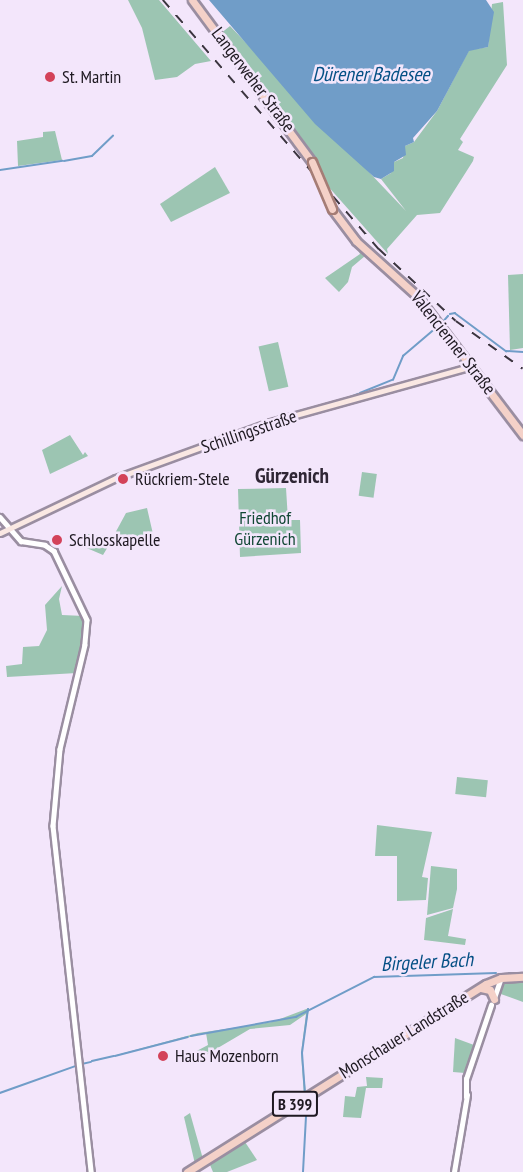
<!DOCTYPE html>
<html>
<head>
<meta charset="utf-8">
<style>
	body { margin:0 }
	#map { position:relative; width:523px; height:1172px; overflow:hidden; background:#f3e6fb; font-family:"PT Sans Narrow",sans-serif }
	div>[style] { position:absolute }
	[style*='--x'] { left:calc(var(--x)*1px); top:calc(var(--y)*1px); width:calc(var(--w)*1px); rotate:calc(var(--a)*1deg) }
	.green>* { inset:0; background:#9cc5b2; transform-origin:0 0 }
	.water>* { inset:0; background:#709dc8 }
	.stream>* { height:1.5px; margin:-0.75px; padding:0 0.75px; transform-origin:0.75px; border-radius:0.75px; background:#709dc8 }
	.roads { filter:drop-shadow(2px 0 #9a8ea1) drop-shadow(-2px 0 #9a8ea1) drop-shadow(0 2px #9a8ea1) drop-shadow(0 -2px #9a8ea1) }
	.tertiary>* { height:4.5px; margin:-2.25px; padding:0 2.25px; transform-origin:2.25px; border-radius:2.25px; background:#fff }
	.secondary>* { height:5px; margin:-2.5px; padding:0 2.5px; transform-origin:2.5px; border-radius:2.5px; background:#fae8e3 }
	.primary>* { height:7px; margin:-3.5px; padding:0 3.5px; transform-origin:3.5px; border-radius:3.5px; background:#f4d1c8 }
	.rail>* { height:1.5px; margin-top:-0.75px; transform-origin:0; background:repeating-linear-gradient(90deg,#3a343e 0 10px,transparent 0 20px) }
	.bridges { filter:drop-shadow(2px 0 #a57d76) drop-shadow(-2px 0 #a57d76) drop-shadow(0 2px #a57d76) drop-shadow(0 -2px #a57d76) }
	.primary-bridge>* { height:7px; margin:-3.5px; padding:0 3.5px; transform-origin:3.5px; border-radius:3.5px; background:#f4d1c8 }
	.dots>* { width:16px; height:16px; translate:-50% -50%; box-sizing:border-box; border:3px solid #f3e6fb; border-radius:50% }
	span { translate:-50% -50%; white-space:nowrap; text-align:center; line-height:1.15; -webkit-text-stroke:5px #f3e6fb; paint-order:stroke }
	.shield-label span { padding:2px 4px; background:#f3e6fb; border:2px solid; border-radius:4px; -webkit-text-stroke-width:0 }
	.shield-label { font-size:16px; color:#1e1921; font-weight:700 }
	.poi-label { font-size:18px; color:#1e1921 }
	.left { translate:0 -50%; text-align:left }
	.street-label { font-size:18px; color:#1e1921 }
	.park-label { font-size:18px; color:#114734 }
	.water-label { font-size:20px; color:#055085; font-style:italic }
	.quarter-label { font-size:21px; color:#2f2635; font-weight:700 }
</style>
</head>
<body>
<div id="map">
	<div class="green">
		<i style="clip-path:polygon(128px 0,159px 0,211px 61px,195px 64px,177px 77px,155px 80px,142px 28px)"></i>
		<i style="clip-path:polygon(503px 2px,507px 65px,460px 139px,463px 142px,458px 150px,474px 157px,473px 161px,440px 213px,417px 215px,387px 249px,388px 254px,326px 184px,300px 138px,220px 34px,230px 26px,406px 211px,381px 179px,391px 173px,394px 162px,403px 158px,405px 146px,414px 142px,437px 111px,469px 50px,488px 47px,492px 4px)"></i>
		<i style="clip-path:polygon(55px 131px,62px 160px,18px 166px,17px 141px,43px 137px,43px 132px)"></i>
		<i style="clip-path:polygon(215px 167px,230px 193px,171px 222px,160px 204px)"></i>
		<i style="clip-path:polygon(357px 247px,374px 262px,365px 256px,352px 267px,348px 282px,339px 292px,325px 278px,360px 254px)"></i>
		<i style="clip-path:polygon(523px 274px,523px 348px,510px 350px,508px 275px)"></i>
		<i style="left:278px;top:342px;width:46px;height:20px;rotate:77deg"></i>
		<i style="clip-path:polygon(70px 435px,83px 455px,85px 452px,88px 456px,50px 474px,42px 450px)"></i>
		<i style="left:362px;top:472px;width:15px;height:24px;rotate:8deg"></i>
		<i style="clip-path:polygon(286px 488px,288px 520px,300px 520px,301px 553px,240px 557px,238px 489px)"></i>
		<i style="clip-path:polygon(147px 508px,156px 547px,109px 545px,103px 555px,82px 546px,88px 534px,113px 537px,126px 513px)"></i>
		<i style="clip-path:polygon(62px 586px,59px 599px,62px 615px,84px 616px,85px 639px,77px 673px,7px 677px,6px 666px,22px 664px,23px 647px,39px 646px,47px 630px,45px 605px)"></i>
		<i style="left:457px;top:777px;width:31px;height:17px;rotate:6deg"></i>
		<i style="clip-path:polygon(377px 825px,432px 832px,422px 877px,428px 878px,426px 900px,397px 901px,397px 856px,375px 856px)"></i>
		<i style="clip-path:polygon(431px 866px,457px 869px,457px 889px,453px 908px,427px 915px)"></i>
		<i style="clip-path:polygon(453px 909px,448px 936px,466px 939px,465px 945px,424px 940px,426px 918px)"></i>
		<i style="clip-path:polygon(523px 981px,523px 1002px,498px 993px,503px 983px)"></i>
		<i style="clip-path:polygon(309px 1008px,302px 1053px,306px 1094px,304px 1096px,301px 1053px,306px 1014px,290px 1025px,250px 1029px,194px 1062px,189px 1055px,208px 1045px,206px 1033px,83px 1064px,198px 1033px,272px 1022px)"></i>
		<i style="clip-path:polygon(455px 1038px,474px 1045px,465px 1073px,453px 1072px)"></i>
		<i style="clip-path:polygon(366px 1077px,383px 1078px,382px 1088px,366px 1088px,361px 1118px,343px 1117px,345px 1096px,355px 1097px,357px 1087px,367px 1086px)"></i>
		<i style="clip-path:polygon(190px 1113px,203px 1159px,195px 1164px,184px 1117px)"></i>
		<i style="clip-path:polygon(243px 1139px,257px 1160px,227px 1172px,213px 1172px,208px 1160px)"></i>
	</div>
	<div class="water">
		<i style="clip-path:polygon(209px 0,486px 0,494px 12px,488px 47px,469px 51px,437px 111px,413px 138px,414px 142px,405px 146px,406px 155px,394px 162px,394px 171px,381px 179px,374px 177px,315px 124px)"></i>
	</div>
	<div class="stream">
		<i style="--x:64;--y:161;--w:28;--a:-10"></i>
		<i style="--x:92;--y:156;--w:29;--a:-44"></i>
		<i style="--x:0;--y:170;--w:63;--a:-8.3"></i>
		<i style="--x:450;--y:314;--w:5;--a:-11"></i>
		<i style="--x:455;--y:313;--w:64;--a:36.7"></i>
		<i style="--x:506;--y:351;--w:17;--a:3"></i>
		<i style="--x:442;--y:323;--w:9;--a:-49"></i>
		<i style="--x:360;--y:393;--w:35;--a:-22"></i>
		<i style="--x:393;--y:380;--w:26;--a:-67"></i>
		<i style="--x:403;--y:356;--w:45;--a:-40.5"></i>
		<i style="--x:348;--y:398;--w:11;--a:-22"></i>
		<i style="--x:258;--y:424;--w:38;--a:-17"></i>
		<i style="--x:35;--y:520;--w:34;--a:-24"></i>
		<i style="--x:509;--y:973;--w:14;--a:0"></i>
		<i style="--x:191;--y:1036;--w:107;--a:-10.3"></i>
		<i style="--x:296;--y:1017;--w:88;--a:-27.1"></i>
		<i style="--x:374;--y:977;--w:122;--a:-1.9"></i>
		<i style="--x:115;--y:1056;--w:75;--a:-14.6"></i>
		<i style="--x:92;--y:1061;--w:22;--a:-13"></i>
		<i style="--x:82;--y:1064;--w:9;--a:-13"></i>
		<i style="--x:0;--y:1093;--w:81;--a:-19.6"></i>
		<i style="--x:305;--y:1094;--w:41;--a:-94.2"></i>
		<i style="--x:302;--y:1053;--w:44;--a:-82.2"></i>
		<i style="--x:306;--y:1114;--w:14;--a:-86"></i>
		<i style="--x:303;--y:1172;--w:55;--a:-86.9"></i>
	</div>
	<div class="roads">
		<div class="tertiary">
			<i style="--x:0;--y:517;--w:32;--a:49"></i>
			<i style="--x:21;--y:541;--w:24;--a:9"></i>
			<i style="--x:45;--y:545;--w:11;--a:34"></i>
			<i style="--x:54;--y:551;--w:76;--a:64.4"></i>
			<i style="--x:87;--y:620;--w:25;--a:95"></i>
			<i style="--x:85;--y:645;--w:107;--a:103.5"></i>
			<i style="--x:60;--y:749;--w:77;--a:95.2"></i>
			<i style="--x:53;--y:826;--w:348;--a:83.7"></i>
			<i style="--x:494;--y:998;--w:21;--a:-71"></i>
			<i style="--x:466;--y:1097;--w:18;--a:-90"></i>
			<i style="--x:466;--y:1079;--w:78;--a:-71.3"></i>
			<i style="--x:454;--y:1172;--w:78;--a:-80.4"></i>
		</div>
		<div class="secondary">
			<i style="--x:0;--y:533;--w:128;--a:-25.4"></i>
			<i style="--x:116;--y:478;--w:161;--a:-20"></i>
			<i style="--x:267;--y:423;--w:213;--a:-15.5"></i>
		</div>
		<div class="primary">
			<i style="--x:192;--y:0;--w:202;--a:53.5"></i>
			<i style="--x:332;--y:209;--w:40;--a:53"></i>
			<i style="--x:356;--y:241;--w:82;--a:42"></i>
			<i style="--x:417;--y:296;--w:175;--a:52.7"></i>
			<i style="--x:481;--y:988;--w:9;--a:13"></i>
			<i style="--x:490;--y:990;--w:10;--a:66"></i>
			<i style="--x:187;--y:1172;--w:353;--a:-32.2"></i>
			<i style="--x:486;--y:984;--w:16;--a:-22"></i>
			<i style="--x:501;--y:978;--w:22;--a:-3"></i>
		</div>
	</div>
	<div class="rail">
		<i style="--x:163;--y:0;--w:330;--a:49.1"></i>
		<i style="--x:379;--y:249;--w:105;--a:43.1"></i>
		<i style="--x:456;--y:321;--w:82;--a:35.6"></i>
	</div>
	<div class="bridges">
		<div class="primary-bridge">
			<i style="--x:312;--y:162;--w:51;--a:66.9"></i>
		</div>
	</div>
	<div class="dots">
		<i style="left:50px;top:77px;background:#d34259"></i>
		<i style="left:123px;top:479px;background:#d34259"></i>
		<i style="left:57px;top:540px;background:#d34259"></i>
		<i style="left:163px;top:1056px;background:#d34259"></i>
	</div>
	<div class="shield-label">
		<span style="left:295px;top:1104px">B 399</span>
	</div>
	<div class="poi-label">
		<span class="left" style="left:62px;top:77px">St. Martin</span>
		<span class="left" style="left:135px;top:479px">Rückriem-Stele</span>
		<span class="left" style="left:69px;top:540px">Schlosskapelle</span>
		<span class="left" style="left:175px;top:1056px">Haus Mozenborn</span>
	</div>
	<div class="street-label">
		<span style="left:253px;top:80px;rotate:53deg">Langerweher Straße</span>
		<span style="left:453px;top:343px;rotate:52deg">Valencienner Straße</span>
		<span style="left:249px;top:432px;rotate:-19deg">Schillingsstraße</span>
		<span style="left:404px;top:1035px;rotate:-32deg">Monschauer Landstraße</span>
	</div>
	<div class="park-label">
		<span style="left:265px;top:529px">Friedhof<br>Gürzenich</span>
	</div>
	<div class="water-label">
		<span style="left:371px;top:74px">Dürener Badesee</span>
		<span style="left:427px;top:962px;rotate:-3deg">Birgeler Bach</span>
	</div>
	<div class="quarter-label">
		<span style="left:292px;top:476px">Gürzenich</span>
	</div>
</div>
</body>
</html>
